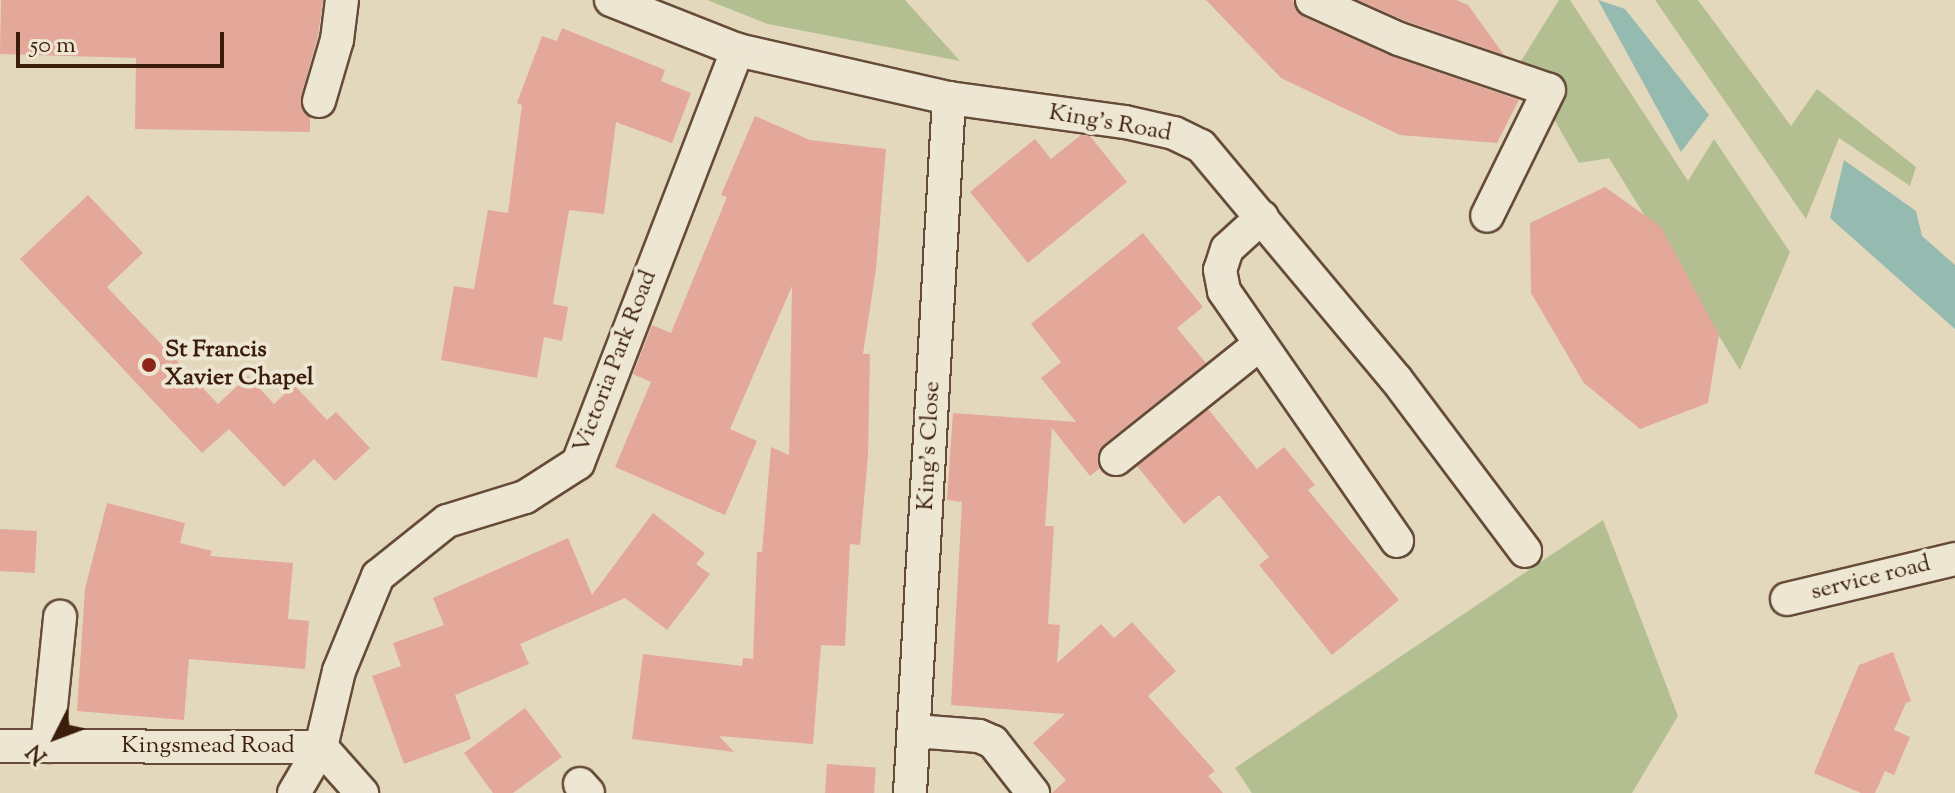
<!DOCTYPE html>
<html>
<head>
<meta charset="utf-8">
<style>
	body { margin:0 }
	#map { position:relative; width:1955px; height:793px; overflow:hidden; background:#e4d8bc; font-family:"Sorts Mill Goudy",serif }
	div>[style] { position:absolute }
	[style*='--x'] { left:calc(var(--x)*1px); top:calc(var(--y)*1px); width:calc(var(--w)*1px); rotate:calc(var(--a)*1deg) }
	.green>* { inset:0; background:#b4bf91 }
	.water>* { inset:0; background:#95baaf }
	.building>* { inset:0; background:#e3a89a; transform-origin:0 0 }
	.roads { filter:drop-shadow(2px 0 #664c38) drop-shadow(-2px 0 #664c38) drop-shadow(0 2px #664c38) drop-shadow(0 -2px #664c38) }
	.minor>* { height:32px; margin:-16px; padding:0 16px; transform-origin:16px; border-radius:16px; background:#ede6d3 }
	.dots>* { width:22px; height:22px; translate:-50% -50%; box-sizing:border-box; border:4px solid #ede6d3; border-radius:50% }
	span { translate:-50% -50%; white-space:nowrap; text-align:center; line-height:1.15; -webkit-text-stroke:8px #ede6d3; paint-order:stroke }
	.street-label { font-size:24px; color:#3c1d0c }
	.poi-label { font-size:24px; color:#3c1d0c; font-weight:700 }
	.left { translate:0 -50%; text-align:left }
	.north { position:absolute; left:16px; top:697px; width:80px; height:80px; -webkit-text-stroke:6px #ede6d3; paint-order:stroke; rotate:228deg; font-size:22px; font-weight:700; line-height:32px; text-align:center; color:#3c1d0c }
	.north::after { content:''; display:block; margin:auto; width:28px; height:36px; background:#3c1d0c; clip-path:polygon(50% 0,100% 100%,50% 72%,0 100%) }
	.scale { position:absolute; left:16px; top:32px; width:208px; height:36px; box-sizing:border-box; border:4px solid #3c1d0c; border-top:0; padding-left:10px; font-size:24px; line-height:28px; white-space:nowrap; color:#3c1d0c; -webkit-text-stroke:6px #ede6d3; paint-order:stroke }
</style>
</head>
<body>
<div id="map">
	<div class="green">
		<i style="clip-path:polygon(707px 0,905px 0,960px 61px,768px 24px)"></i>
		<i style="clip-path:polygon(1559px 0,1570px 0,1688px 181px,1714px 139px,1790px 252px,1740px 370px,1609px 158px,1579px 163px,1521px 61px)"></i>
		<i style="clip-path:polygon(1655px 0,1698px 0,1791px 126px,1817px 89px,1916px 167px,1910px 186px,1839px 138px,1806px 219px)"></i>
		<i style="clip-path:polygon(1603px 520px,1678px 716px,1632px 793px,1252px 793px,1235px 768px)"></i>
	</div>
	<div class="water">
		<i style="clip-path:polygon(1598px 0,1625px 9px,1709px 115px,1681px 152px)"></i>
		<i style="clip-path:polygon(1844px 160px,1916px 211px,1922px 236px,1955px 265px,1955px 329px,1830px 218px)"></i>
	</div>
	<div class="building">
		<i style="clip-path:polygon(1px 0,323px 0,318px 36px,301px 96px,301px 106px,310px 117px,310px 132px,135px 129px,136px 58px,0 54px)"></i>
		<i style="clip-path:polygon(1206px 0,1293px 0,1296px 10px,1304px 17px,1391px 56px,1519px 100px,1497px 143px,1400px 135px,1281px 78px)"></i>
		<i style="clip-path:polygon(1358px 0,1456px 0,1468px 5px,1504px 55px,1406px 21px)"></i>
		<i style="clip-path:polygon(562px 28px,665px 70px,661px 81px,691px 93px,672px 143px,616px 122px,604px 214px,569px 210px,553px 304px,568px 307px,562px 341px,544px 337px,537px 378px,441px 360px,454px 286px,474px 289px,488px 210px,508px 213px,522px 105px,517px 103px,542px 36px,557px 41px)"></i>
		<i style="clip-path:polygon(755px 116px,810px 140px,886px 149px,876px 269px,863px 354px,870px 354px,868px 456px,860px 545px,850px 544px,845px 646px,821px 645px,813px 744px,719px 736px,734px 752px,632px 739px,643px 654px,742px 666px,743px 658px,753px 659px,757px 552px,762px 552px,771px 447px,789px 455px,792px 286px,730px 429px,757px 441px,725px 515px,615px 467px,651px 382px,633px 374px,652px 325px,671px 333px,727px 197px,721px 195px)"></i>
		<i style="clip-path:polygon(1081px 135px,1090px 136px,1127px 182px,1028px 263px,970px 192px,1035px 139px,1051px 159px)"></i>
		<i style="clip-path:polygon(1605px 187px,1661px 227px,1719px 335px,1708px 403px,1640px 429px,1584px 383px,1531px 293px,1530px 223px)"></i>
		<i style="clip-path:polygon(88px 195px,143px 253px,107px 287px,218px 404px,248px 376px,274px 404px,294px 385px,327px 420px,336px 412px,370px 448px,335px 481px,314px 459px,284px 487px,229px 429px,202px 453px,20px 259px)"></i>
		<i style="clip-path:polygon(1143px 233px,1203px 307px,1177px 328px,1206px 363px,1104px 444px,1098px 453px,1100px 468px,1090px 476px,1052px 428px,1045px 526px,1054px 526px,1048px 624px,1060px 625px,1057px 663px,1101px 624px,1114px 638px,1132px 622px,1176px 671px,1148px 696px,1215px 771px,1208px 776px,1223px 793px,1052px 793px,1066px 780px,1033px 743px,1065px 714px,951px 705px,962px 502px,947px 500px,953px 413px,1076px 422px,1041px 378px,1061px 362px,1031px 324px)"></i>
		<i style="clip-path:polygon(1208px 409px,1257px 469px,1284px 447px,1315px 485px,1308px 490px,1399px 600px,1332px 655px,1259px 565px,1269px 557px,1219px 495px,1184px 524px,1137px 466px)"></i>
		<i style="clip-path:polygon(107px 503px,185px 523px,180px 543px,212px 551px,210px 556px,293px 563px,288px 619px,309px 621px,305px 669px,189px 659px,184px 720px,77px 711px,85px 589px)"></i>
		<i style="clip-path:polygon(653px 513px,705px 553px,696px 564px,710px 574px,667px 630px,625px 598px,520px 644px,529px 664px,455px 695px,471px 739px,404px 764px,372px 676px,401px 666px,393px 643px,444px 625px,433px 598px,568px 538px,592px 595px)"></i>
		<i style="left:0;top:529px;width:37px;height:42px;rotate:3deg"></i>
		<i style="clip-path:polygon(1893px 652px,1911px 701px,1906px 703px,1894px 730px,1910px 737px,1894px 775px,1885px 771px,1875px 793px,1861px 793px,1814px 773px,1859px 665px)"></i>
		<i style="clip-path:polygon(525px 708px,562px 757px,513px 793px,493px 793px,464px 753px)"></i>
		<i style="left:827px;top:764px;width:49px;height:29px;rotate:4deg"></i>
	</div>
	<div class="roads">
		<div class="minor">
			<i style="--x:611;--y:0;--w:136;--a:21.6"></i>
			<i style="--x:737;--y:50;--w:217;--a:12.8"></i>
			<i style="--x:949;--y:98;--w:178;--a:7.8"></i>
			<i style="--x:1125;--y:122;--w:50;--a:12.7"></i>
			<i style="--x:1174;--y:133;--w:30;--a:26"></i>
			<i style="--x:1201;--y:146;--w:304;--a:50.1"></i>
			<i style="--x:1396;--y:379;--w:215;--a:53.1"></i>
			<i style="--x:1312;--y:0;--w:95;--a:24.1"></i>
			<i style="--x:1399;--y:39;--w:158;--a:18.8"></i>
			<i style="--x:1549;--y:90;--w:140;--a:116.2"></i>
			<i style="--x:319;--y:101;--w:64;--a:-73.6"></i>
			<i style="--x:337;--y:40;--w:40;--a:-82.9"></i>
			<i style="--x:1262;--y:217;--w:47;--a:137.6"></i>
			<i style="--x:1227;--y:249;--w:22;--a:108"></i>
			<i style="--x:1220;--y:270;--w:21;--a:79"></i>
			<i style="--x:1224;--y:291;--w:304;--a:55.3"></i>
			<i style="--x:1116;--y:459;--w:184;--a:-38.6"></i>
			<i style="--x:1787;--y:599;--w:173;--a:-13.4"></i>
			<i style="--x:915;--y:731;--w:64;--a:4.5"></i>
			<i style="--x:979;--y:736;--w:15;--a:23"></i>
			<i style="--x:993;--y:742;--w:65;--a:51.9"></i>
			<i style="--x:0;--y:746;--w:321;--a:0.2"></i>
			<i style="--x:47;--y:746;--w:130;--a:-84.2"></i>
			<i style="--x:321;--y:747;--w:62;--a:48.3"></i>
			<i style="--x:580;--y:784;--w:12;--a:48"></i>
			<i style="--x:294;--y:793;--w:53;--a:-59.6"></i>
			<i style="--x:321;--y:747;--w:78;--a:-76.7"></i>
			<i style="--x:339;--y:671;--w:103;--a:-67.7"></i>
			<i style="--x:378;--y:576;--w:88;--a:-38.6"></i>
			<i style="--x:447;--y:521;--w:82;--a:-17.1"></i>
			<i style="--x:525;--y:497;--w:63;--a:-32.7"></i>
			<i style="--x:578;--y:463;--w:443;--a:-68.9"></i>
			<i style="--x:910;--y:793;--w:696;--a:-86.79"></i>
		</div>
	</div>
	<div class="dots">
		<i style="left:149px;top:365px;background:#8f2418"></i>
	</div>
	<div class="street-label">
		<span style="left:1110px;top:124px;rotate:10deg">King's Road</span>
		<span style="left:616px;top:362px;rotate:-69deg">Victoria Park Road</span>
		<span style="left:930px;top:446px;rotate:-87deg">King's Close</span>
		<span style="left:1871px;top:579px;rotate:-14deg">service road</span>
		<span style="left:208px;top:747px">Kingsmead Road</span>
	</div>
	<div class="poi-label">
		<span class="left" style="left:165px;top:365px">St Francis<br>Xavier Chapel</span>
	</div>
	<div class="north">N</div>
	<div class="scale">50 m</div>
</div>
</body>
</html>
